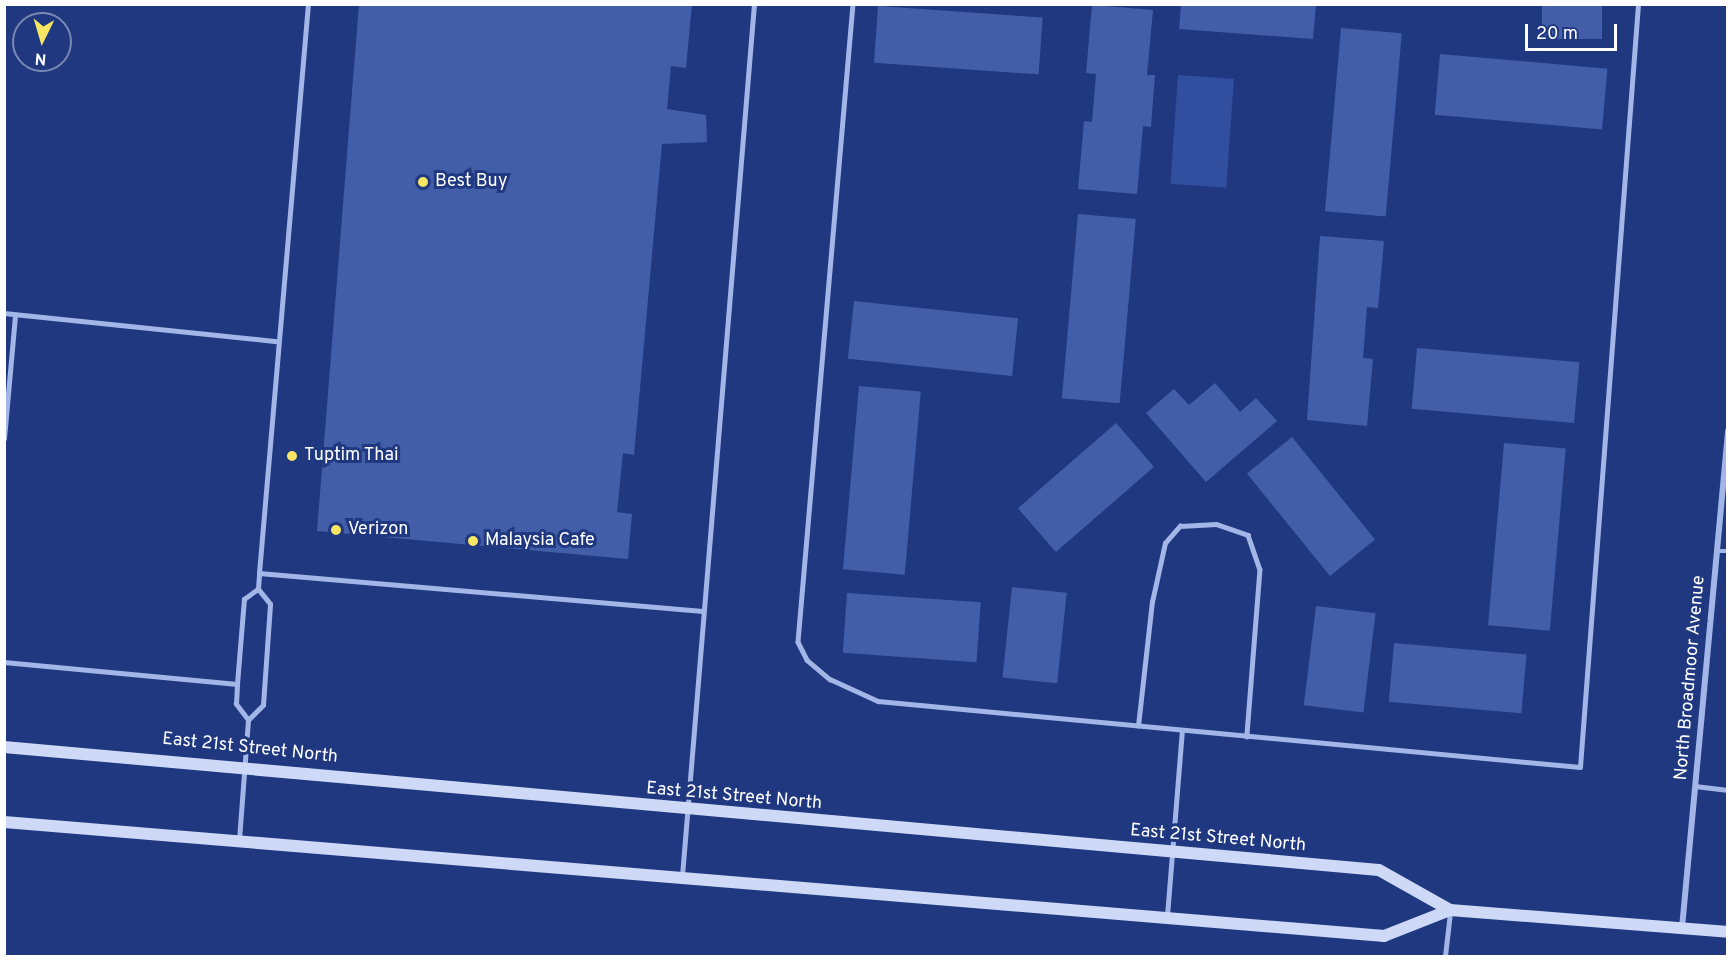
<!DOCTYPE html>
<html>
<head>
<meta charset="utf-8">
<style>
	body { margin:0 }
	#map { position:relative; width:1732px; height:961px; overflow:hidden; background:#1f3880; font-family:Overpass,sans-serif }
	div>[style] { position:absolute }
	[style*='--x'] { left:calc(var(--x)*1px); top:calc(var(--y)*1px); width:calc(var(--w)*1px); rotate:calc(var(--a)*1deg) }
	.green>* { inset:0; background:#324f9f; transform-origin:0 0 }
	.building>* { inset:0; background:#435ea8; transform-origin:0 0 }
	.service>* { height:4.5px; margin:-2.25px; padding:0 2.25px; transform-origin:2.25px; border-radius:2.25px; background:#a3b6e8 }
	.minor>* { height:6px; margin:-3px; padding:0 3px; transform-origin:3px; border-radius:3px; background:#a3b6e8 }
	.secondary>* { height:12px; margin:-6px; padding:0 6px; transform-origin:6px; border-radius:6px; background:#ced9f7 }
	.dots>* { width:16px; height:16px; translate:-50% -50%; box-sizing:border-box; border:3px solid #1f3880; border-radius:50% }
	span { translate:-50% -50%; white-space:nowrap; text-align:center; line-height:1.15; -webkit-text-stroke:6px #1f3880; paint-order:stroke }
	.poi-label { font-size:18px; color:#fff }
	.left { translate:0 -50%; text-align:left }
	.street-label { font-size:18px; color:#fff }
	.frame { position:absolute; inset:0; border:6px solid #fff; pointer-events:none }
	.north { position:absolute; left:12px; top:12px; width:60px; height:60px; box-sizing:border-box; background:#1f3880; border:2px solid #7988b3; border-radius:50%; rotate:185deg; font-size:16px; font-weight:700; line-height:24px; text-align:center; color:#fff }
	.north::after { content:''; display:block; margin:auto; width:21px; height:27px; background:#f7e663; clip-path:polygon(50% 0,100% 100%,50% 72%,0 100%) }
	.scale { position:absolute; left:1525px; top:24px; width:92px; height:27px; box-sizing:border-box; border:3px solid #fff; border-top:0; padding-left:8px; font-size:18px; line-height:21px; white-space:nowrap; color:#fff; -webkit-text-stroke:4px #1f3880; paint-order:stroke }
</style>
</head>
<body>
<div id="map">
	<div class="green">
		<i style="left:1178px;top:75px;width:56px;height:109px;rotate:4deg"></i>
	</div>
	<div class="building">
		<i style="clip-path:polygon(359px 4px,692px 4px,686px 68px,671px 66px,667px 109px,706px 115px,707px 142px,662px 144px,634px 455px,623px 453px,617px 512px,632px 514px,628px 559px,317px 531px)"></i>
		<i style="clip-path:polygon(1181px 4px,1316px 4px,1313px 39px,1179px 29px)"></i>
		<i style="left:1542px;top:4px;width:60px;height:35px"></i>
		<i style="clip-path:polygon(1092px 5px,1153px 10px,1147px 75px,1155px 75px,1151px 127px,1143px 126px,1137px 194px,1078px 189px,1084px 121px,1092px 122px,1096px 74px,1086px 73px)"></i>
		<i style="left:878px;top:6px;width:165px;height:57px;rotate:4deg"></i>
		<i style="left:1341px;top:28px;width:61px;height:184px;rotate:5deg"></i>
		<i style="left:1440px;top:54px;width:168px;height:61px;rotate:5deg"></i>
		<i style="left:1078px;top:214px;width:58px;height:185px;rotate:5deg"></i>
		<i style="clip-path:polygon(1320px 236px,1384px 241px,1378px 308px,1367px 307px,1363px 358px,1373px 359px,1367px 426px,1307px 420px)"></i>
		<i style="left:854px;top:301px;width:165px;height:58px;rotate:6deg"></i>
		<i style="left:1417px;top:348px;width:163px;height:61px;rotate:5deg"></i>
		<i style="clip-path:polygon(1215px 383px,1240px 412px,1256px 398px,1277px 421px,1206px 482px,1146px 413px,1174px 389px,1189px 405px)"></i>
		<i style="left:859px;top:386px;width:62px;height:184px;rotate:5deg"></i>
		<i style="left:1116px;top:423px;width:58px;height:130px;rotate:49deg"></i>
		<i style="left:1292px;top:437px;width:132px;height:58px;rotate:51deg"></i>
		<i style="left:1504px;top:443px;width:62px;height:183px;rotate:5deg"></i>
		<i style="left:1012px;top:587px;width:55px;height:91px;rotate:6deg"></i>
		<i style="left:847px;top:593px;width:134px;height:60px;rotate:4deg"></i>
		<i style="left:1316px;top:606px;width:60px;height:100px;rotate:7deg"></i>
		<i style="left:1394px;top:643px;width:133px;height:59px;rotate:5deg"></i>
	</div>
	<div class="service">
		<i style="--x:853;--y:4;--w:640;--a:94.93"></i>
		<i style="--x:798;--y:642;--w:20;--a:63"></i>
		<i style="--x:807;--y:660;--w:30;--a:40"></i>
		<i style="--x:830;--y:679;--w:53;--a:24.6"></i>
		<i style="--x:878;--y:701;--w:705;--a:5.37"></i>
		<i style="--x:1580;--y:767;--w:765;--a:-85.65"></i>
		<i style="--x:4;--y:313;--w:274;--a:5.9"></i>
		<i style="--x:4;--y:439;--w:124;--a:-84.9"></i>
		<i style="--x:1718;--y:551;--w:10;--a:0"></i>
		<i style="--x:259;--y:573;--w:445;--a:4.9"></i>
		<i style="--x:4;--y:662;--w:234;--a:5.4"></i>
		<i style="--x:248;--y:720;--w:21;--a:-45"></i>
		<i style="--x:263;--y:705;--w:101;--a:-86"></i>
		<i style="--x:270;--y:604;--w:19;--a:-129"></i>
		<i style="--x:258;--y:589;--w:16;--a:-86"></i>
		<i style="--x:259;--y:573;--w:571;--a:-85.08"></i>
		<i style="--x:1138;--y:726;--w:125;--a:-83.6"></i>
		<i style="--x:1152;--y:602;--w:60;--a:-77.6"></i>
		<i style="--x:1165;--y:543;--w:23;--a:-49"></i>
		<i style="--x:1180;--y:526;--w:36;--a:-3"></i>
		<i style="--x:1216;--y:524;--w:34;--a:19"></i>
		<i style="--x:1248;--y:535;--w:36;--a:71"></i>
		<i style="--x:1260;--y:569;--w:168;--a:94.5"></i>
		<i style="--x:1695;--y:786;--w:33;--a:7"></i>
		<i style="--x:239;--y:840;--w:120;--a:-85.7"></i>
		<i style="--x:248;--y:720;--w:20;--a:-127"></i>
		<i style="--x:236;--y:704;--w:20;--a:-87"></i>
		<i style="--x:237;--y:684;--w:85;--a:-85.3"></i>
		<i style="--x:244;--y:599;--w:17;--a:-36"></i>
		<i style="--x:682;--y:876;--w:875;--a:-85.28"></i>
		<i style="--x:1167;--y:916;--w:186;--a:-85.4"></i>
		<i style="--x:1445;--y:956;--w:43;--a:-83.4"></i>
	</div>
	<div class="minor">
		<i style="--x:1682;--y:928;--w:499;--a:-84.7"></i>
	</div>
	<div class="secondary">
		<i style="--x:4;--y:747;--w:1380;--a:5.11"></i>
		<i style="--x:1379;--y:870;--w:81;--a:29.4"></i>
		<i style="--x:1450;--y:910;--w:279;--a:4.5"></i>
		<i style="--x:4;--y:822;--w:1385;--a:4.72"></i>
		<i style="--x:1384;--y:936;--w:71;--a:-21.5"></i>
	</div>
	<div class="dots">
		<i style="left:423px;top:182px;background:#f7e663"></i>
		<i style="left:292px;top:456px;background:#f7e663"></i>
		<i style="left:336px;top:530px;background:#f7e663"></i>
		<i style="left:473px;top:541px;background:#f7e663"></i>
	</div>
	<div class="poi-label">
		<span class="left" style="left:435px;top:182px">Best Buy</span>
		<span class="left" style="left:304px;top:456px">Tuptim Thai</span>
		<span class="left" style="left:348px;top:530px">Verizon</span>
		<span class="left" style="left:485px;top:541px">Malaysia Cafe</span>
	</div>
	<div class="street-label">
		<span style="left:1691px;top:678px;rotate:-85deg">North Broadmoor Avenue</span>
		<span style="left:250px;top:749px;rotate:6deg">East 21st Street North</span>
		<span style="left:734px;top:797px;rotate:5deg">East 21st Street North</span>
		<span style="left:1218px;top:839px;rotate:5deg">East 21st Street North</span>
	</div>
	<div class="frame"></div>
	<div class="north">N</div>
	<div class="scale">20 m</div>
</div>
</body>
</html>
